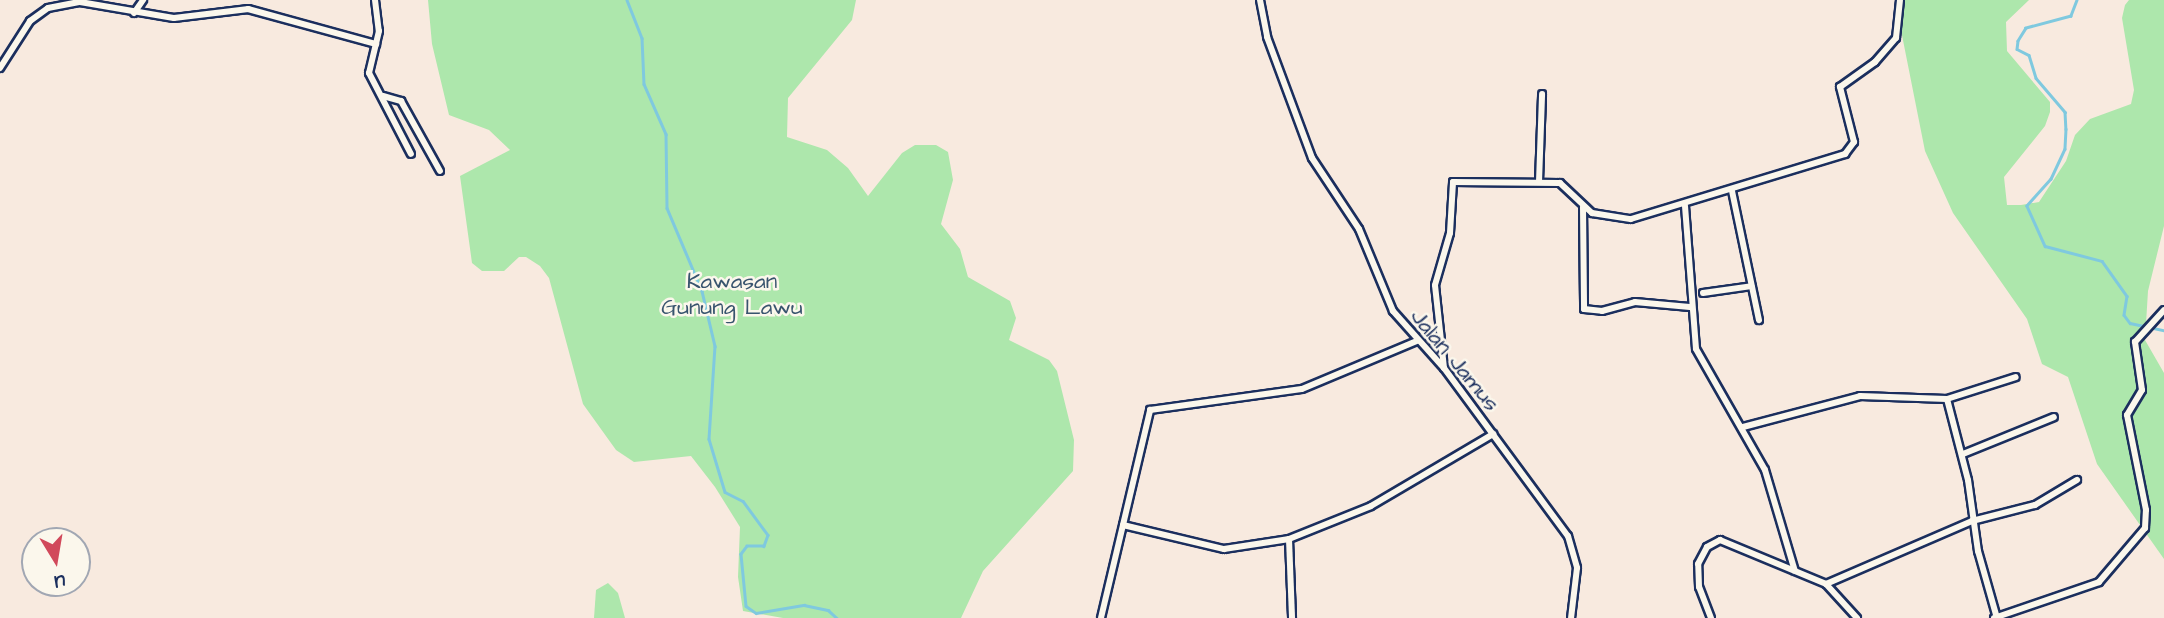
<!DOCTYPE html>
<html>
<head>
<meta charset="utf-8">
<style>
	body { margin:0 }
	#map { position:relative; width:2164px; height:618px; overflow:hidden; background:#f8eadf; font-family:"Architects Daughter",sans-serif }
	div>[style] { position:absolute }
	[style*='--x'] { left:calc(var(--x)*1px); top:calc(var(--y)*1px); width:calc(var(--w)*1px); rotate:calc(var(--a)*1deg) }
	.green>* { inset:0; background:#ade7ac }
	.stream>* { height:2.5px; margin:-1.25px; padding:0 1.25px; transform-origin:1.25px; border-radius:1.25px; background:#7fc9df }
	.roads { filter:drop-shadow(2px 0 #1b2f5e) drop-shadow(-2px 0 #1b2f5e) drop-shadow(0 2px #1b2f5e) drop-shadow(0 -2px #1b2f5e) }
	.minor>* { height:6px; margin:-3px; padding:0 3px; transform-origin:3px; border-radius:3px; background:#fbf7ec }
	span { translate:-50% -50%; white-space:nowrap; text-align:center; line-height:1.15; -webkit-text-stroke:5px #fbf7ec; paint-order:stroke }
	.park-label { font-size:23px; color:#38546e }
	.street-label { font-size:23px; color:#1b2f5e }
	.north { position:absolute; left:21px; top:527px; width:70px; height:70px; box-sizing:border-box; background:#fbf7ec; border:2px solid #a1a7b3; border-radius:50%; rotate:169deg; font-size:19px; font-weight:700; line-height:28px; text-align:center; color:#1b2f5e }
	.north::after { content:''; display:block; margin:auto; width:24px; height:32px; background:#d1495b; clip-path:polygon(50% 0,100% 100%,50% 72%,0 100%) }
</style>
</head>
<body>
<div id="map">
	<div class="green">
		<i style="clip-path:polygon(428px 0,856px 0,852px 20px,788px 98px,787px 137px,827px 150px,848px 168px,868px 196px,902px 153px,915px 145px,936px 145px,948px 152px,953px 180px,941px 224px,960px 249px,968px 277px,1010px 301px,1016px 318px,1009px 340px,1049px 360px,1057px 371px,1074px 440px,1073px 471px,983px 571px,961px 618px,783px 618px,743px 611px,738px 577px,740px 527px,715px 487px,691px 456px,634px 462px,616px 450px,583px 404px,549px 278px,540px 266px,526px 257px,519px 257px,504px 271px,482px 271px,472px 263px,460px 176px,510px 150px,489px 130px,449px 115px,432px 44px)"></i>
		<i style="clip-path:polygon(1895px 0,2029px 0,2006px 22px,2007px 51px,2050px 102px,2050px 112px,2045px 126px,2004px 177px,2007px 205px,2021px 205px,2039px 202px,2066px 161px,2075px 135px,2090px 119px,2131px 104px,2134px 90px,2122px 18px,2125px 5px,2129px 0,2164px 0,2164px 226px,2148px 291px,2145px 340px,2164px 373px,2164px 559px,2097px 464px,2068px 377px,2042px 364px,2027px 319px,1953px 213px,1925px 151px)"></i>
		<i style="clip-path:polygon(608px 583px,618px 593px,625px 618px,594px 618px,596px 590px)"></i>
	</div>
	<div class="stream">
		<i style="--x:627;--y:0;--w:41;--a:68.5"></i>
		<i style="--x:642;--y:38;--w:46;--a:87.5"></i>
		<i style="--x:644;--y:84;--w:55;--a:66.3"></i>
		<i style="--x:666;--y:134;--w:74;--a:89.2"></i>
		<i style="--x:667;--y:208;--w:90;--a:67.1"></i>
		<i style="--x:702;--y:291;--w:57;--a:76.7"></i>
		<i style="--x:715;--y:346;--w:93;--a:93.7"></i>
		<i style="--x:709;--y:439;--w:55;--a:73.2"></i>
		<i style="--x:725;--y:492;--w:20;--a:27"></i>
		<i style="--x:743;--y:501;--w:42;--a:53.7"></i>
		<i style="--x:768;--y:535;--w:12;--a:110"></i>
		<i style="--x:764;--y:546;--w:17;--a:180"></i>
		<i style="--x:747;--y:546;--w:10;--a:127"></i>
		<i style="--x:741;--y:554;--w:52;--a:84.5"></i>
		<i style="--x:746;--y:606;--w:12;--a:35"></i>
		<i style="--x:756;--y:613;--w:49;--a:-9.5"></i>
		<i style="--x:804;--y:605;--w:25;--a:12"></i>
		<i style="--x:828;--y:610;--w:12;--a:42"></i>
		<i style="--x:2077;--y:0;--w:17;--a:111"></i>
		<i style="--x:2071;--y:16;--w:47;--a:165.1"></i>
		<i style="--x:2026;--y:28;--w:15;--a:122"></i>
		<i style="--x:2018;--y:41;--w:8;--a:97"></i>
		<i style="--x:2017;--y:49;--w:13;--a:27"></i>
		<i style="--x:2029;--y:55;--w:24;--a:73"></i>
		<i style="--x:2036;--y:78;--w:45;--a:49.5"></i>
		<i style="--x:2065;--y:112;--w:17;--a:87"></i>
		<i style="--x:2066;--y:129;--w:20;--a:93"></i>
		<i style="--x:2065;--y:149;--w:33;--a:115"></i>
		<i style="--x:2051;--y:179;--w:36;--a:132"></i>
		<i style="--x:2027;--y:206;--w:44;--a:65.8"></i>
		<i style="--x:2045;--y:246;--w:59;--a:14.7"></i>
		<i style="--x:2102;--y:261;--w:43;--a:54.5"></i>
		<i style="--x:2127;--y:296;--w:19;--a:99"></i>
		<i style="--x:2124;--y:315;--w:10;--a:53"></i>
		<i style="--x:2130;--y:323;--w:35;--a:12"></i>
	</div>
	<div class="roads">
		<div class="minor">
			<i style="--x:375;--y:0;--w:31;--a:83"></i>
			<i style="--x:379;--y:31;--w:43;--a:103.4"></i>
			<i style="--x:369;--y:73;--w:91;--a:62.6"></i>
			<i style="--x:1260;--y:0;--w:38;--a:79"></i>
			<i style="--x:1267;--y:37;--w:129;--a:69.6"></i>
			<i style="--x:1312;--y:158;--w:85;--a:56.5"></i>
			<i style="--x:1359;--y:229;--w:89;--a:67.5"></i>
			<i style="--x:1393;--y:311;--w:76;--a:48.2"></i>
			<i style="--x:1444;--y:368;--w:209;--a:53.6"></i>
			<i style="--x:1568;--y:536;--w:33;--a:74"></i>
			<i style="--x:1577;--y:568;--w:50;--a:96.8"></i>
			<i style="--x:134;--y:13;--w:16;--a:-55"></i>
			<i style="--x:0;--y:68;--w:56;--a:-57.4"></i>
			<i style="--x:30;--y:21;--w:22;--a:-36"></i>
			<i style="--x:48;--y:8;--w:33;--a:-11"></i>
			<i style="--x:80;--y:2;--w:95;--a:9.7"></i>
			<i style="--x:174;--y:18;--w:75;--a:-6.9"></i>
			<i style="--x:248;--y:9;--w:133;--a:15.3"></i>
			<i style="--x:383;--y:96;--w:19;--a:16"></i>
			<i style="--x:401;--y:101;--w:80;--a:60.9"></i>
			<i style="--x:1539;--y:182;--w:88;--a:-88"></i>
			<i style="--x:1732;--y:191;--w:132;--a:78.2"></i>
			<i style="--x:1685;--y:206;--w:143;--a:85.6"></i>
			<i style="--x:1696;--y:349;--w:139;--a:60.3"></i>
			<i style="--x:1765;--y:470;--w:105;--a:73.5"></i>
			<i style="--x:1583;--y:207;--w:102;--a:89.4"></i>
			<i style="--x:1584;--y:309;--w:18;--a:6"></i>
			<i style="--x:1602;--y:311;--w:34;--a:-15"></i>
			<i style="--x:1635;--y:302;--w:55;--a:5.2"></i>
			<i style="--x:1703;--y:293;--w:49;--a:-8.1"></i>
			<i style="--x:1444;--y:368;--w:83;--a:-96.2"></i>
			<i style="--x:1435;--y:285;--w:54;--a:-73.9"></i>
			<i style="--x:1450;--y:233;--w:51;--a:-86.6"></i>
			<i style="--x:1453;--y:182;--w:107;--a:0.5"></i>
			<i style="--x:1560;--y:183;--w:44;--a:43.2"></i>
			<i style="--x:1592;--y:213;--w:39;--a:9"></i>
			<i style="--x:1631;--y:219;--w:224;--a:-16.9"></i>
			<i style="--x:1845;--y:154;--w:15;--a:-53"></i>
			<i style="--x:1854;--y:142;--w:57;--a:-104.3"></i>
			<i style="--x:1840;--y:87;--w:43;--a:-35.5"></i>
			<i style="--x:1875;--y:62;--w:32;--a:-49"></i>
			<i style="--x:1896;--y:38;--w:38;--a:-84"></i>
			<i style="--x:1947;--y:399;--w:84;--a:75.5"></i>
			<i style="--x:1968;--y:480;--w:72;--a:82"></i>
			<i style="--x:1978;--y:551;--w:70;--a:74.2"></i>
			<i style="--x:1743;--y:427;--w:121;--a:-14.8"></i>
			<i style="--x:1860;--y:396;--w:87;--a:2"></i>
			<i style="--x:1947;--y:399;--w:72;--a:-17.7"></i>
			<i style="--x:1963;--y:454;--w:98;--a:-22.1"></i>
			<i style="--x:1123;--y:525;--w:104;--a:13.4"></i>
			<i style="--x:1224;--y:549;--w:66;--a:-8.7"></i>
			<i style="--x:1289;--y:539;--w:88;--a:-21.9"></i>
			<i style="--x:1371;--y:506;--w:142;--a:-30.5"></i>
			<i style="--x:1289;--y:539;--w:79;--a:87.8"></i>
			<i style="--x:1826;--y:584;--w:159;--a:-23.3"></i>
			<i style="--x:1972;--y:521;--w:65;--a:-14.3"></i>
			<i style="--x:2035;--y:505;--w:49;--a:-30.8"></i>
			<i style="--x:1101;--y:618;--w:214;--a:-76.7"></i>
			<i style="--x:1150;--y:410;--w:153;--a:-7.9"></i>
			<i style="--x:1302;--y:389;--w:125;--a:-22.7"></i>
			<i style="--x:1711;--y:618;--w:33;--a:-111"></i>
			<i style="--x:1699;--y:587;--w:23;--a:-92"></i>
			<i style="--x:1698;--y:564;--w:19;--a:-62"></i>
			<i style="--x:1707;--y:547;--w:15;--a:-28"></i>
			<i style="--x:1720;--y:540;--w:115;--a:22.5"></i>
			<i style="--x:1826;--y:584;--w:46;--a:47.6"></i>
			<i style="--x:1994;--y:618;--w:111;--a:-18.9"></i>
			<i style="--x:2099;--y:582;--w:71;--a:-49.6"></i>
			<i style="--x:2145;--y:528;--w:18;--a:-87"></i>
			<i style="--x:2146;--y:510;--w:97;--a:-101.3"></i>
			<i style="--x:2127;--y:415;--w:29;--a:-59"></i>
			<i style="--x:2142;--y:390;--w:49;--a:-98.3"></i>
			<i style="--x:2135;--y:342;--w:43;--a:-47.8"></i>
		</div>
	</div>
	<div class="park-label">
		<span style="left:732px;top:294px">Kawasan<br>Gunung Lawu</span>
	</div>
	<div class="street-label">
		<span style="left:1455px;top:360px;rotate:50deg">Jalan Jamus</span>
	</div>
	<div class="north">U</div>
</div>
</body>
</html>
